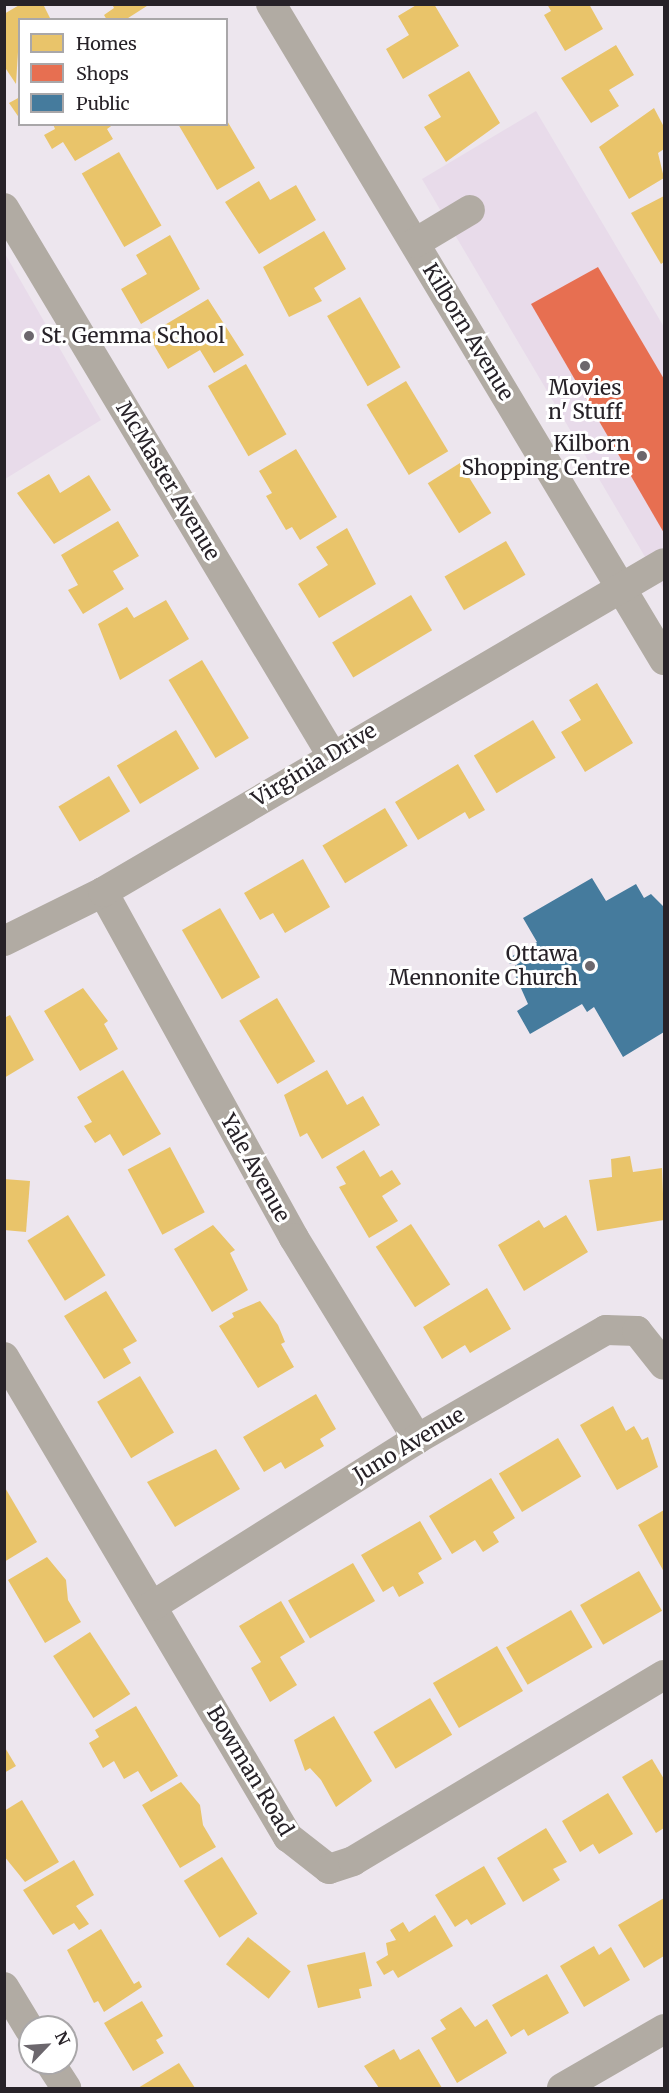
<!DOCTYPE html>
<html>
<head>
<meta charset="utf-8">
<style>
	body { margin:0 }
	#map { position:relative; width:669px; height:2093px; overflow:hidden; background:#ede6ee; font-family:Merriweather,serif }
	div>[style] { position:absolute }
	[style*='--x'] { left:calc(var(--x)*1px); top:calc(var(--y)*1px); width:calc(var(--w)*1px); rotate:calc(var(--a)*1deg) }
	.built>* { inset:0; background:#e8dbea }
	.homes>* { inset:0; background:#e9c46a; transform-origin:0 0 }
	.shops>* { inset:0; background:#e76f51 }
	.public>* { inset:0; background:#457b9d }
	.minor>* { height:30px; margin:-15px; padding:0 15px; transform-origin:15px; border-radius:15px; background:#b1aba3 }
	.dots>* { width:16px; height:16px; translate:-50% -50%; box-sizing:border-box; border:3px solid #fff; border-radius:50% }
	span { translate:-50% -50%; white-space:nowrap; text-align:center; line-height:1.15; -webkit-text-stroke:6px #fff; paint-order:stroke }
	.street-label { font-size:21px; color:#272228 }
	.poi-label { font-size:21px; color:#272228 }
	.left { translate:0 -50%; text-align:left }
	.right { translate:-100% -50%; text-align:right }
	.frame { position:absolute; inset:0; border:6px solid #272228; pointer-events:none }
	.legend { position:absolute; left:18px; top:18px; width:210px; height:108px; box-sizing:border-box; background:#fff; border:2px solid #a9a7a9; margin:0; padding:8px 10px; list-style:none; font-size:18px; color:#272228 }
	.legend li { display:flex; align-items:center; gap:12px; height:30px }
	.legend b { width:30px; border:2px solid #a9a7a9 }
	.north { position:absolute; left:18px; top:2015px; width:60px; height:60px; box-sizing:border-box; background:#fff; border:2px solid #a9a7a9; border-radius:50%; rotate:65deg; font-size:16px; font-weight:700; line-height:24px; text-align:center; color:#272228 }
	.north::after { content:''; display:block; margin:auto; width:21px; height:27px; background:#6c676d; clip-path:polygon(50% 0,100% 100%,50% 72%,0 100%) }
</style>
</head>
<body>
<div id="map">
	<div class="built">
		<i style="clip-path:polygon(536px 111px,664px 327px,664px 589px,422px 179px)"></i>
		<i style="clip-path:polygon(4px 252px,101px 420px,5px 479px,4px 479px)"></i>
	</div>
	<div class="homes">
		<i style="clip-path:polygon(21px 4px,43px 4px,51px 20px,20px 20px,16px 84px,4px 66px,4px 14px)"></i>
		<i style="clip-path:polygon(112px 4px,150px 4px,125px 20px,107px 20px,104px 15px,114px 8px)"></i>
		<i style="clip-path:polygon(418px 4px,434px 4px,459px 46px,403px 79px,386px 49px,409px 35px,398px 16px)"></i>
		<i style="clip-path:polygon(547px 4px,589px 4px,603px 29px,565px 51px,544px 15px,551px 11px)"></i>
		<i style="clip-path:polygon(616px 45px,634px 75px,609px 90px,619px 106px,591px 123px,561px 78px)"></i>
		<i style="clip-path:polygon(469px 71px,500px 123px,446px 162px,424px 127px,441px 117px,428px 95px)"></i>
		<i style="clip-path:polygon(20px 97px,20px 119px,9px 103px)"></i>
		<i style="clip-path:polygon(654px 108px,664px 127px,664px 149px,658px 153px,664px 178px,629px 199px,599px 147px)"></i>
		<i style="clip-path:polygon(226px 119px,255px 168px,217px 190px,178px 124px,226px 124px)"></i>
		<i style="clip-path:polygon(53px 124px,114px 124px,107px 129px,113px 139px,75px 161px,63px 142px,52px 149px,44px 135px,55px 129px)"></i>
		<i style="left:119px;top:152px;width:85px;height:43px;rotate:60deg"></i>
		<i style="clip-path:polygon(259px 181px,270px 200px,296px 185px,316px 220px,259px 254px,225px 202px)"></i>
		<i style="clip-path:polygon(664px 196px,664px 262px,661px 264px,631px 213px)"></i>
		<i style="clip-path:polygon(324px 231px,346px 269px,314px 288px,322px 301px,289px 317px,263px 267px)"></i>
		<i style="clip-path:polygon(170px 235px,200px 289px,141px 324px,121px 289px,147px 274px,136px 255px)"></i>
		<i style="left:360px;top:297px;width:81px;height:38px;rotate:60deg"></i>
		<i style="clip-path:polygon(208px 299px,244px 355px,214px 373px,200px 350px,168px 369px,148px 335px)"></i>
		<i style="left:246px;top:364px;width:81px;height:44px;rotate:60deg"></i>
		<i style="left:406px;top:381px;width:82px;height:46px;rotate:59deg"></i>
		<i style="clip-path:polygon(296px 449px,337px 517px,300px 540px,292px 527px,286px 530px,266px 496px,272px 493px,259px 471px)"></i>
		<i style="left:460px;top:463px;width:59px;height:38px;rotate:58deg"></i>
		<i style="clip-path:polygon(49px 474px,60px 493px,89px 475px,111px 510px,54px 544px,17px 493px)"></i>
		<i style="clip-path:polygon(118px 521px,139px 556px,113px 571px,124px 589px,83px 614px,68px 590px,78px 585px,61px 555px)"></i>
		<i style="clip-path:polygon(347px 528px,376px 584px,319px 618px,298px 584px,328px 565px,316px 547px)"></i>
		<i style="left:506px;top:541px;width:39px;height:71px;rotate:60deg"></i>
		<i style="left:411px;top:595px;width:41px;height:92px;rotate:59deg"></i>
		<i style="clip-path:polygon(166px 600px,189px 639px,120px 680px,98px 624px,127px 607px,134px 618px)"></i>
		<i style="left:202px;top:660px;width:91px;height:39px;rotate:59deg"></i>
		<i style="clip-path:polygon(597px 683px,633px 743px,585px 772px,561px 732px,581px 720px,569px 700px)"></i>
		<i style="left:533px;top:720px;width:44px;height:69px;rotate:59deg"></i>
		<i style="left:176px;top:730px;width:45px;height:69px;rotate:59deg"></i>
		<i style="clip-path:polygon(458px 764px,485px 810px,469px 819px,465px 812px,418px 840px,395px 802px)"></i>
		<i style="left:109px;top:776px;width:41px;height:59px;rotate:59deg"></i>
		<i style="left:385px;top:808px;width:44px;height:73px;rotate:59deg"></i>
		<i style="clip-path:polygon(303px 859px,330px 907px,285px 933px,273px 913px,260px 920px,244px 893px)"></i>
		<i style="left:220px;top:908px;width:80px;height:44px;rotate:60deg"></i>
		<i style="clip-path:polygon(83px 988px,108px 1021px,104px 1024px,118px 1049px,80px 1071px,44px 1011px)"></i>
		<i style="left:277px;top:998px;width:74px;height:44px;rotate:59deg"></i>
		<i style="clip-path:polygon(10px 1015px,34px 1060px,4px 1078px,4px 1018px)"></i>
		<i style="clip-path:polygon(123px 1070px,161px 1134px,123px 1156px,110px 1134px,95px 1143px,84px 1126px,92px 1122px,77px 1097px)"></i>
		<i style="clip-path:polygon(327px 1070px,347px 1105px,363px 1096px,380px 1125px,322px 1159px,307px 1133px,300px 1137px,284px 1095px)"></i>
		<i style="left:170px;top:1147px;width:74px;height:48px;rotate:62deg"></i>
		<i style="clip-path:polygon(364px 1150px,380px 1177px,392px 1170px,401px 1184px,382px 1196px,398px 1221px,369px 1238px,339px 1187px,346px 1184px,336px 1167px)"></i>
		<i style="clip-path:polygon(630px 1156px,633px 1172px,662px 1168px,664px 1220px,597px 1231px,589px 1180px,612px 1177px,611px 1159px)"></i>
		<i style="clip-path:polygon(4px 1179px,30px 1181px,26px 1232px,4px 1230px)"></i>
		<i style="left:68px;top:1215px;width:71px;height:48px;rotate:58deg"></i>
		<i style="clip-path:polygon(566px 1215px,588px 1252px,524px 1291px,498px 1245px,539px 1220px,544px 1228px)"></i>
		<i style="left:411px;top:1224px;width:72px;height:42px;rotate:57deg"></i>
		<i style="clip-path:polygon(213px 1225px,235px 1250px,230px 1253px,248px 1290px,212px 1312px,174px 1249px)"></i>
		<i style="clip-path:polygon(487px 1288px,511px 1329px,470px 1353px,465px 1345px,442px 1359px,423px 1327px)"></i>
		<i style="clip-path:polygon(106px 1291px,137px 1341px,123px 1349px,131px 1363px,104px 1379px,64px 1316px)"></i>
		<i style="clip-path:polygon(260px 1301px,278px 1325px,285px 1342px,281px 1344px,294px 1367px,258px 1388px,219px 1326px,234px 1317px,232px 1313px)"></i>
		<i style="left:140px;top:1376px;width:66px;height:50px;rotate:59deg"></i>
		<i style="clip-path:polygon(316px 1394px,336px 1429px,320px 1439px,324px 1446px,285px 1469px,281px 1462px,264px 1472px,243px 1437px)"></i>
		<i style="clip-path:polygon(613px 1406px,626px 1431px,634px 1426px,642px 1440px,648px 1437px,658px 1467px,617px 1490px,580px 1425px)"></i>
		<i style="left:558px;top:1438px;width:45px;height:69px;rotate:59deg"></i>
		<i style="clip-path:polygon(216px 1449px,240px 1489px,175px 1527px,147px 1482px)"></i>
		<i style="clip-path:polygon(491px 1478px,515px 1518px,493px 1532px,499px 1542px,483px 1552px,475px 1540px,452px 1554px,429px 1516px)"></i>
		<i style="clip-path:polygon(4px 1486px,37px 1542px,4px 1562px)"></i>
		<i style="clip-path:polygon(664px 1510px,664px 1572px,638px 1525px)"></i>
		<i style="clip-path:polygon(420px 1521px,442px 1559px,418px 1573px,424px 1583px,399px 1597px,393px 1586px,383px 1592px,361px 1555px)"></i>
		<i style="clip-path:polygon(47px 1557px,66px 1580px,68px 1600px,81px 1622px,45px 1643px,8px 1580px)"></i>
		<i style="left:353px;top:1563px;width:44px;height:75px;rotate:60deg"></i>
		<i style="left:639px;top:1571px;width:46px;height:68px;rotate:60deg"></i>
		<i style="clip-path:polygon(281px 1601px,305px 1642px,280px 1657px,297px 1685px,270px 1702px,251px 1668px,261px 1662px,239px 1626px)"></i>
		<i style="left:571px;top:1610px;width:43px;height:75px;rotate:60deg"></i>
		<i style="left:90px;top:1632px;width:74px;height:44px;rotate:57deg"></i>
		<i style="left:497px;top:1646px;width:52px;height:74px;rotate:60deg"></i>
		<i style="left:430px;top:1698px;width:43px;height:66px;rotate:59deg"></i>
		<i style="clip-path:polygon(136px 1706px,178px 1776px,151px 1792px,138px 1771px,124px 1779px,114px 1761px,103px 1768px,89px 1743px,99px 1737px,95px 1730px)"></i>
		<i style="clip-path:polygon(334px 1716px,372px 1781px,336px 1807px,321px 1780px,310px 1768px,305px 1771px,294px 1740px)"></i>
		<i style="clip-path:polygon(4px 1746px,16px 1766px,4px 1773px)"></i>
		<i style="clip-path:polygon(652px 1759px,664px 1779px,664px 1828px,656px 1833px,622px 1777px)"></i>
		<i style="clip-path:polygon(181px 1782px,200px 1805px,203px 1825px,216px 1847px,180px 1868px,142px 1805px)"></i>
		<i style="clip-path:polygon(608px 1793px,633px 1834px,599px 1854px,593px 1844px,580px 1852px,562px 1821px)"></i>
		<i style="clip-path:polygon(22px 1800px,59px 1862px,25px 1882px,4px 1856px,4px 1811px)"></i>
		<i style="clip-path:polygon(546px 1828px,567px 1862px,553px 1869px,560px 1880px,523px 1902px,497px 1858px)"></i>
		<i style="left:222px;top:1857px;width:67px;height:45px;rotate:58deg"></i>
		<i style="clip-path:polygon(74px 1860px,94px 1895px,76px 1906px,89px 1924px,79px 1930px,74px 1923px,53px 1935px,23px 1890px)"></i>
		<i style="clip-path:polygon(484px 1866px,506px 1904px,471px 1925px,467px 1919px,455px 1927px,435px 1895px)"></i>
		<i style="clip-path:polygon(664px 1898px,664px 1956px,644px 1968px,618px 1925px)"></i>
		<i style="clip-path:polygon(435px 1915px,453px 1946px,398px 1978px,393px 1970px,384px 1975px,376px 1962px,388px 1955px,386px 1943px,396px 1940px,390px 1930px,403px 1922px,409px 1932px)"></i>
		<i style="clip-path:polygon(101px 1929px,134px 1984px,139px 1981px,142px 1987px,104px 2012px,98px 2001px,94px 2003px,67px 1950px)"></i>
		<i style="left:248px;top:1937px;width:55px;height:35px;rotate:39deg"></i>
		<i style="clip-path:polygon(594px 1946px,599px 1955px,611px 1947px,630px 1980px,584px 2007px,560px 1966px)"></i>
		<i style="clip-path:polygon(365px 1952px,372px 1986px,359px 1989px,361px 1998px,318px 2008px,307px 1965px)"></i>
		<i style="clip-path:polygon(547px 1974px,569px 2013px,528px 2036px,524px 2029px,511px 2037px,492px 2005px)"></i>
		<i style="clip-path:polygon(142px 2001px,163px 2036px,156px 2040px,164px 2053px,133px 2071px,104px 2023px)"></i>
		<i style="clip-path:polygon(461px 2007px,475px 2027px,487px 2019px,507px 2053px,457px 2083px,431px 2038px,446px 2029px,440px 2020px)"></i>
		<i style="clip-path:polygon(394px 2049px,400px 2060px,419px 2049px,442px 2088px,379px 2088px,364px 2066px)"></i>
		<i style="clip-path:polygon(179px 2063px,195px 2088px,138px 2088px)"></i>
	</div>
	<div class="shops">
		<i style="clip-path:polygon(598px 267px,664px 379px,664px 533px,531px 304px)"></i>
	</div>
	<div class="public">
		<i style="clip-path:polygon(592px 878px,606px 901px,636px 884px,644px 898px,651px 894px,664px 907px,664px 1032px,623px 1057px,594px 1007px,587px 1012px,582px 1004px,530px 1034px,517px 1011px,528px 1004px,512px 968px,522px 961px,510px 964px,507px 959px,537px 942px,523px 918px)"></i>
	</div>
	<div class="minor">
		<i style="--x:271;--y:4;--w:765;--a:59.07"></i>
		<i style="--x:4;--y:208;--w:636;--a:59.08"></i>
		<i style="--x:415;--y:243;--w:64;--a:-31"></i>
		<i style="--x:103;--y:892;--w:395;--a:61.1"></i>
		<i style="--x:294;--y:1238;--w:236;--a:58.5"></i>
		<i style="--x:4;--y:941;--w:110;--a:-26.3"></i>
		<i style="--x:103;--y:892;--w:650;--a:-30.39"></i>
		<i style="--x:4;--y:1357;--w:558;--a:59.39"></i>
		<i style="--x:288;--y:1837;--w:52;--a:38"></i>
		<i style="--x:329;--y:1869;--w:25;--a:-18"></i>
		<i style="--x:353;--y:1861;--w:362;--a:-30.9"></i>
		<i style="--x:152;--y:1606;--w:313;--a:-32.2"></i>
		<i style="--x:417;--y:1439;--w:218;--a:-30"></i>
		<i style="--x:606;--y:1330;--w:31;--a:2"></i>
		<i style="--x:637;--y:1331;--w:43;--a:51.5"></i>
		<i style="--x:4;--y:1987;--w:50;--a:58.8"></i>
		<i style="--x:50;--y:2063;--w:30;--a:57"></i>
		<i style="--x:562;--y:2088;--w:118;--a:-30"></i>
	</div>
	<div class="dots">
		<i style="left:29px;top:336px;background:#6c676d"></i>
		<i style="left:585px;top:366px;background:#6c676d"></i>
		<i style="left:642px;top:456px;background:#6c676d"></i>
		<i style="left:590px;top:966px;background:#6c676d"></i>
	</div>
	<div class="street-label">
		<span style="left:468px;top:332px;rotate:59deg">Kilborn Avenue</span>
		<span style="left:168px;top:481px;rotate:59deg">McMaster Avenue</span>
		<span style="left:314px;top:765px;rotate:-31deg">Virginia Drive</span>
		<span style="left:255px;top:1168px;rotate:61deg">Yale Avenue</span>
		<span style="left:409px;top:1445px;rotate:-31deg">Juno Avenue</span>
		<span style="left:250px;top:1771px;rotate:59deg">Bowman Road</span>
	</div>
	<div class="poi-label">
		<span class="left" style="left:41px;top:336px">St. Gemma School</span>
		<span style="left:585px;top:400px">Movies<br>n' Stuff</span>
		<span class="right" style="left:630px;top:456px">Kilborn<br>Shopping Centre</span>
		<span class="right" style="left:578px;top:966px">Ottawa<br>Mennonite Church</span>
	</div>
	<div class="frame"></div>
	<ul class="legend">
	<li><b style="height:16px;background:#e9c46a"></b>Homes</li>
	<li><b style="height:16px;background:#e76f51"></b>Shops</li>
	<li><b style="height:16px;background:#457b9d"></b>Public</li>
	</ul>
	<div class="north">N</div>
</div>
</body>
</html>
